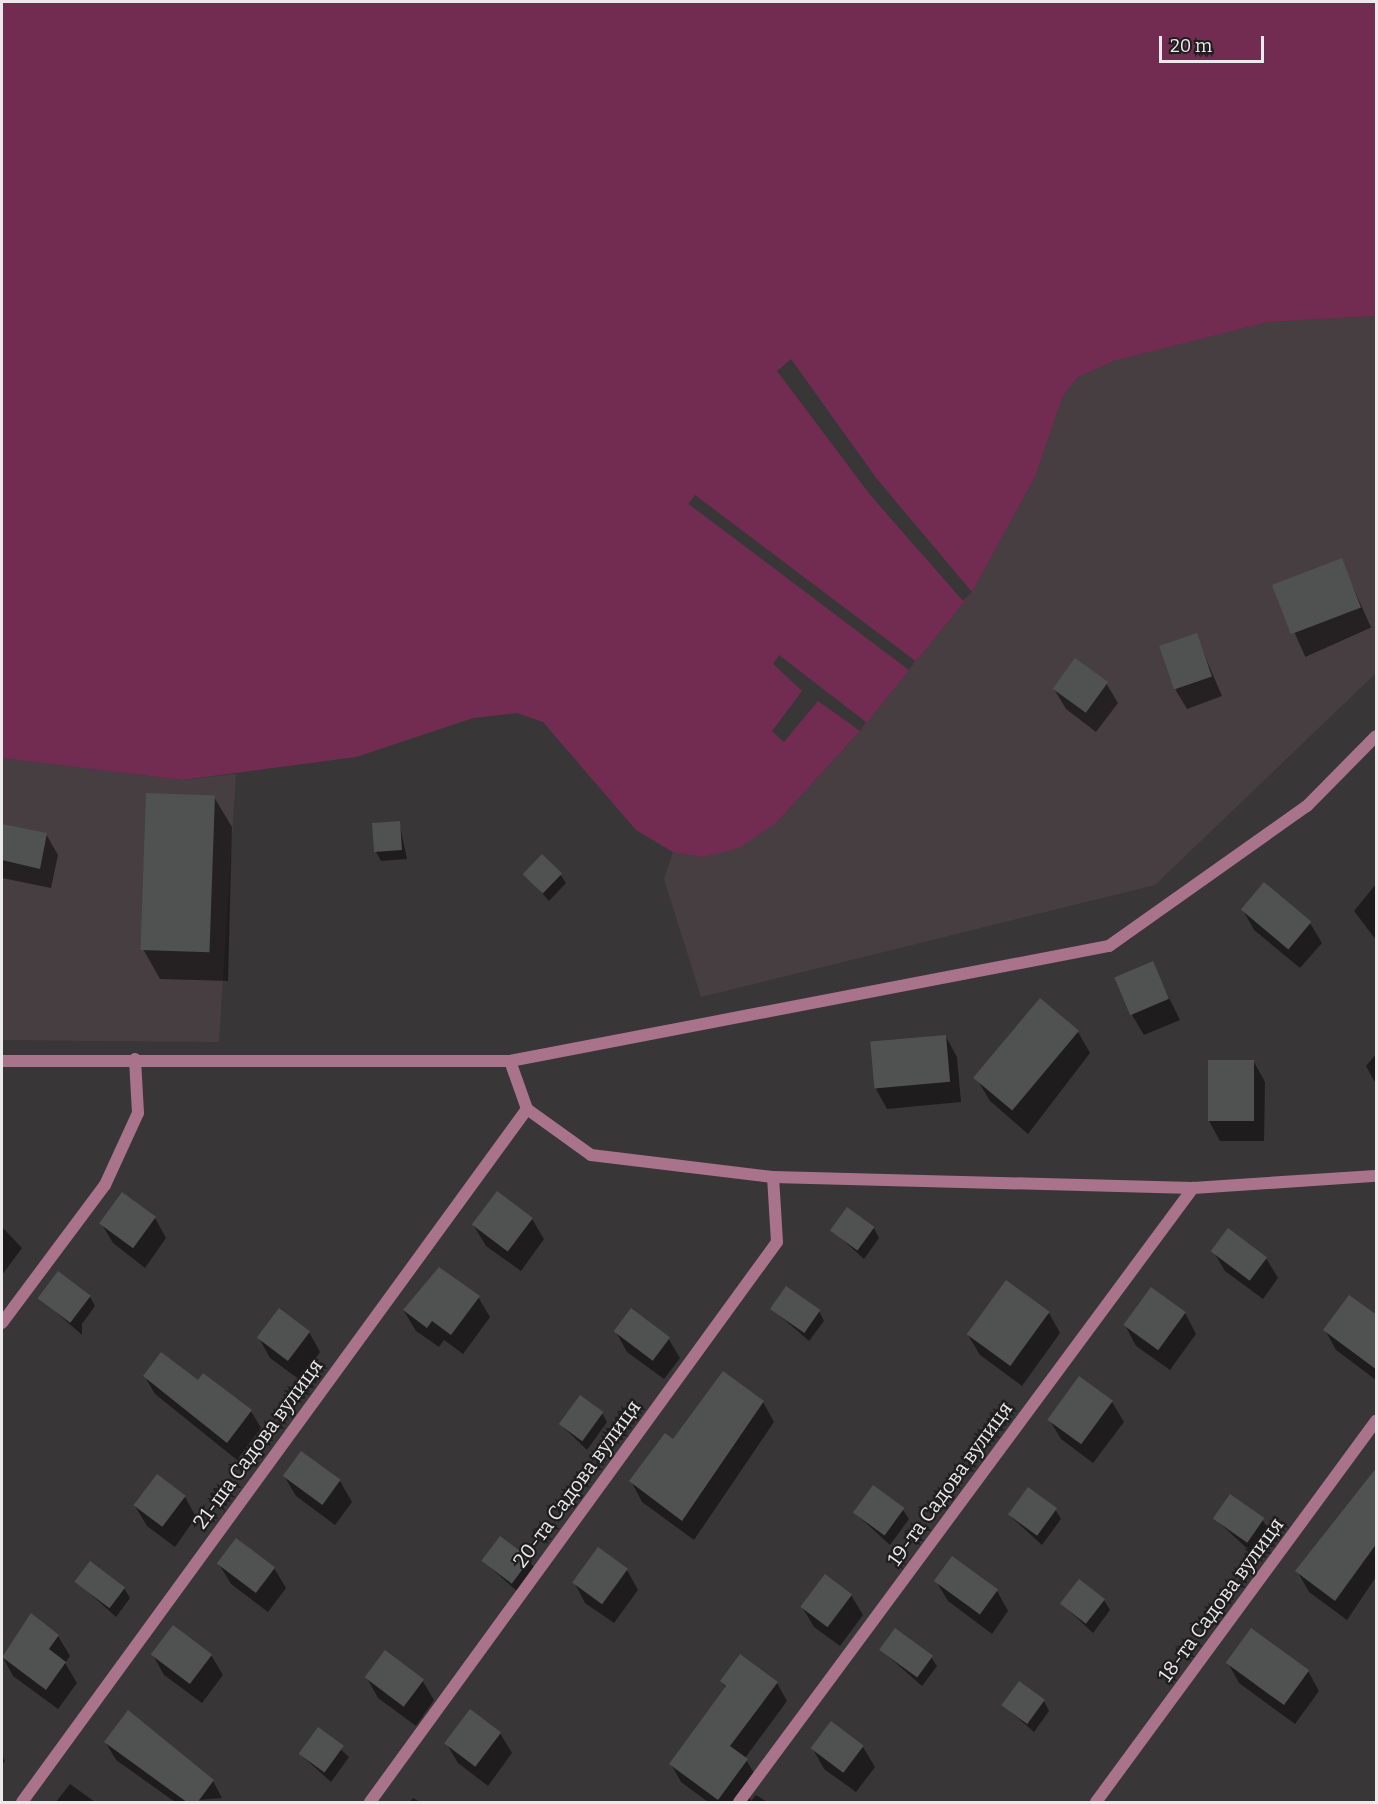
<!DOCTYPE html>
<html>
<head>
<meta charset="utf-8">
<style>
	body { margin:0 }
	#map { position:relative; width:1378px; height:1804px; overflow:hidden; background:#393637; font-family:Bitter,serif }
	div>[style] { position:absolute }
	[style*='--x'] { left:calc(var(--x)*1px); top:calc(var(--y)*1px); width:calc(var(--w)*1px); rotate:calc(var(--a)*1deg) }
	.built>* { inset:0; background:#473e41 }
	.water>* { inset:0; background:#732c51 }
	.pier>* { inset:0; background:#393637; transform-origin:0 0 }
	.shadow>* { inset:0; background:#0007; transform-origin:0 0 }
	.building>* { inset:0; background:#4f5250; transform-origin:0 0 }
	.street>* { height:12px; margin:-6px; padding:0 6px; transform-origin:6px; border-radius:6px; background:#aa738c }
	span { translate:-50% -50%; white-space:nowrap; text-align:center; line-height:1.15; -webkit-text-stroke:4.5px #1f1e1f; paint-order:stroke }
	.street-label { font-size:20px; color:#ebe9ea }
	.frame { position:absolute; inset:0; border:3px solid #ebe9ea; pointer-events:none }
	.scale { position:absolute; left:1159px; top:36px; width:105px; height:27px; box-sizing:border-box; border:3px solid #ebe9ea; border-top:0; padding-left:8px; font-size:18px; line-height:21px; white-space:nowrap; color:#ebe9ea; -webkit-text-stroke:4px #1f1e1f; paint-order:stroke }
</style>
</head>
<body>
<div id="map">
	<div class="built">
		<i style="clip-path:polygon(1376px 316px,1376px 673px,1155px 885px,701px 997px,664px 879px,673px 852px,702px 857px,777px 822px,860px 731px,972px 592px,1035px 477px,1063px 396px,1078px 377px,1114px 361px,1268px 322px)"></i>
		<i style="clip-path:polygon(2px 758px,182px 780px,236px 774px,219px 1042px,2px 1040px)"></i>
	</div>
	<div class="water">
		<i style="clip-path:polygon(2px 2px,1376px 2px,1376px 316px,1268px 322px,1114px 361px,1078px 377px,1063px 396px,1035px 477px,972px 592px,860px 731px,777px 822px,739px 848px,702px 857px,673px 852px,636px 830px,543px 722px,517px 713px,473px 718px,356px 757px,182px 780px,2px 758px)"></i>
	</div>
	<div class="pier">
		<i style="clip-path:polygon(791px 359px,877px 479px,972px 592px,963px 601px,871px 496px,777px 371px)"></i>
		<i style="left:695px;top:495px;width:276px;height:11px;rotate:37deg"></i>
		<i style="clip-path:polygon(779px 655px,866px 722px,860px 731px,818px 701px,784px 742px,772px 731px,802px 691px,773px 664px)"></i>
	</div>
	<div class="shadow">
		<i style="left:1341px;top:560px;width:74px;height:72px;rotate:66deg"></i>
		<i style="clip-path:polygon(1196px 635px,1222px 696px,1187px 709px,1175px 689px)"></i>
		<i style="clip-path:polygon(1106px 683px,1118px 703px,1096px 732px,1066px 709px,1054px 689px)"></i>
		<i style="clip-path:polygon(214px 797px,232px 827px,228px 981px,160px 979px,143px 949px)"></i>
		<i style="clip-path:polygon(399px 822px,407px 859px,381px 861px,376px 852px)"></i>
		<i style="clip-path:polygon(2px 825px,46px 834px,58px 855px,51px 888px,2px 878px)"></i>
		<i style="clip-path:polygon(525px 874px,560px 874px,566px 883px,549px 901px)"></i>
		<i style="clip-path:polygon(1376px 884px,1376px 940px,1354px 911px)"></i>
		<i style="clip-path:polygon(1243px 910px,1310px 923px,1322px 943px,1300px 968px,1254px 930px)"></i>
		<i style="clip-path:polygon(1152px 963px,1180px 1020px,1144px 1035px,1132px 1015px)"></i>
		<i style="clip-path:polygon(1041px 1001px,1078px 1032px,1090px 1053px,1028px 1134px,990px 1101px,978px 1081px)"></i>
		<i style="clip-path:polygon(946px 1037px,957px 1057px,961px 1102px,887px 1109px,876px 1089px)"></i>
		<i style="clip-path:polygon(1376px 1054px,1376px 1084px,1366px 1066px)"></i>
		<i style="clip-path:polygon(1254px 1062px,1265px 1082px,1264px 1141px,1220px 1141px,1209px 1121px)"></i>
		<i style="clip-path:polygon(155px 1218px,166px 1238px,145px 1268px,113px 1243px,101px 1223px)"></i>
		<i style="clip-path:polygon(532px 1219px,544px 1239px,521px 1271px,486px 1246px,474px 1226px)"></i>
		<i style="clip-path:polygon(2px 1227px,22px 1248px,2px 1275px)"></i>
		<i style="clip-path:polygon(874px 1228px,879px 1238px,864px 1259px,832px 1230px)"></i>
		<i style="clip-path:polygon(1213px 1251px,1266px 1258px,1278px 1278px,1263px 1299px,1225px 1271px)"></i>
		<i style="clip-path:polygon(90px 1297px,95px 1306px,82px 1324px,82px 1335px,40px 1298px)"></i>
		<i style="clip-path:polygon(478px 1297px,490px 1317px,463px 1354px,444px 1340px,439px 1347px,416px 1331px,404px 1311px)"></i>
		<i style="clip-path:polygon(771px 1308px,819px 1311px,824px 1321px,809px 1341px)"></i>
		<i style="clip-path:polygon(1049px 1313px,1060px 1333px,1022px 1386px,980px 1355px,968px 1335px)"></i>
		<i style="clip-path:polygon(1185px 1313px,1196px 1334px,1170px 1370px,1136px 1346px,1125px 1325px)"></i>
		<i style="clip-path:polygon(1376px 1317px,1376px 1380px,1336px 1350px,1325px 1330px)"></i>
		<i style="clip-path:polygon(309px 1332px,320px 1352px,300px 1380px,270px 1358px,259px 1338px)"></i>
		<i style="clip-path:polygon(616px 1332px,668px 1338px,680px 1358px,664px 1379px,627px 1352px)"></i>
		<i style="clip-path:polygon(145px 1377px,198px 1382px,251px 1411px,261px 1428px,237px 1460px,155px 1394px)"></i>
		<i style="clip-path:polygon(763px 1402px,774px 1422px,694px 1540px,642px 1502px,631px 1481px,673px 1441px)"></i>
		<i style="clip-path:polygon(1112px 1402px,1124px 1422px,1093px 1463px,1061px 1439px,1049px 1419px)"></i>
		<i style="clip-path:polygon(602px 1413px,607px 1422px,587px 1450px,560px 1424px)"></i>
		<i style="clip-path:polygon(302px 1453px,340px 1481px,352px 1502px,335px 1525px,296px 1496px,284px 1476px)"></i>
		<i style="clip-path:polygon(1376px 1474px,1376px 1577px,1347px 1620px,1309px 1592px,1297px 1571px)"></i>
		<i style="clip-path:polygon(185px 1497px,196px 1517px,175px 1547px,147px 1526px,135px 1506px)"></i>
		<i style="clip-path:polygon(1055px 1509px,1061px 1519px,1042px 1545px,1009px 1515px)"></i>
		<i style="clip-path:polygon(903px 1510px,909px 1519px,890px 1545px,855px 1513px)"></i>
		<i style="clip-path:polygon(1214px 1518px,1262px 1519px,1268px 1529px,1251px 1552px)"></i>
		<i style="clip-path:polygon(529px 1560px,535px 1569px,518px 1592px,483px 1561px)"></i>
		<i style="clip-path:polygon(219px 1564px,274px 1568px,286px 1588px,268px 1612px,231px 1584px)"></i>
		<i style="clip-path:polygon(627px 1570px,638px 1590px,614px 1623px,585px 1603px,574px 1582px)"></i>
		<i style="clip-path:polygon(936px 1581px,997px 1591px,1008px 1611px,992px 1634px,948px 1601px)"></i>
		<i style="clip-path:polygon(77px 1582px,124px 1588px,130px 1598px,116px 1617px)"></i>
		<i style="clip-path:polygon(851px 1595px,863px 1615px,840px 1646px,814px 1627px,802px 1607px)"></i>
		<i style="clip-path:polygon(1104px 1600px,1110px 1610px,1093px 1633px,1062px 1604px)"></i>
		<i style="clip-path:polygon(31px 1616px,58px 1636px,70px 1656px,65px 1663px,77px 1683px,58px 1709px,13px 1676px,2px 1656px)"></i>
		<i style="clip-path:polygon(881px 1650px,931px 1657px,937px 1666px,922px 1686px)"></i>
		<i style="clip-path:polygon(153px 1655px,211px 1655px,223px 1675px,202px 1703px,164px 1675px)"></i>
		<i style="clip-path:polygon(1228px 1663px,1308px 1671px,1319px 1691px,1295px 1724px,1239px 1683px)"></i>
		<i style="clip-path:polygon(367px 1678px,422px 1680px,434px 1700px,416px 1726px,378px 1698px)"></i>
		<i style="clip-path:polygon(722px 1682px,777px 1683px,787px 1701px,745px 1758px,757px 1778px,747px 1793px,751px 1801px,756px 1795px,767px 1802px,708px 1802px,681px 1782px,671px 1764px,726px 1688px)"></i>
		<i style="clip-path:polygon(1044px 1701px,1049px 1711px,1034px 1732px,1003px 1705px)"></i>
		<i style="clip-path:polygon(318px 1729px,349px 1757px,331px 1782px,300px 1754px)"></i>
		<i style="clip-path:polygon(500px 1733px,512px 1753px,488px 1786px,458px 1763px,446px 1743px)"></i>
		<i style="clip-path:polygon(106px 1743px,213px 1781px,222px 1798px,175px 1802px,116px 1760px)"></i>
		<i style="clip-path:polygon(863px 1747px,875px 1767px,856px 1792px,824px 1769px,813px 1749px)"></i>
		<i style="clip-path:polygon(2px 1755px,5px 1761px,2px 1765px)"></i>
		<i style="clip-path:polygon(70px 1784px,95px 1802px,56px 1802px)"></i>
		<i style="clip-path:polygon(413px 1798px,420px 1802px,410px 1802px)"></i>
	</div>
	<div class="building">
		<i style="left:1342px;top:558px;width:53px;height:75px;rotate:69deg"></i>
		<i style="left:1197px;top:633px;width:46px;height:40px;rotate:71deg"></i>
		<i style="left:1075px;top:658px;width:41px;height:38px;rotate:36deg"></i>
		<i style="left:146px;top:793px;width:69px;height:157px;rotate:2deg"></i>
		<i style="left:400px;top:821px;width:29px;height:28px;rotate:86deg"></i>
		<i style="clip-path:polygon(2px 824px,47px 833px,40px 869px,2px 860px)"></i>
		<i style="left:542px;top:854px;width:28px;height:28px;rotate:44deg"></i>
		<i style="left:1264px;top:882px;width:62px;height:36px;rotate:40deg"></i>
		<i style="left:1153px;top:961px;width:41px;height:42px;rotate:67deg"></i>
		<i style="left:1040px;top:998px;width:51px;height:104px;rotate:40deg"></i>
		<i style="left:946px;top:1035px;width:47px;height:76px;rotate:85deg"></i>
		<i style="left:1208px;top:1060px;width:46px;height:61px"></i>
		<i style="left:497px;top:1191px;width:45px;height:42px;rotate:37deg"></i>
		<i style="left:122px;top:1192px;width:42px;height:39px;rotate:36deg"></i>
		<i style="left:847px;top:1207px;width:34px;height:29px;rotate:36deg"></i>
		<i style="left:1228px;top:1228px;width:49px;height:29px;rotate:37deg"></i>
		<i style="clip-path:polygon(439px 1267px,480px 1296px,451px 1335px,432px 1321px,427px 1328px,403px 1310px)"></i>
		<i style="left:58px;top:1271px;width:41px;height:34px;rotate:37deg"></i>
		<i style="left:1006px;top:1280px;width:54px;height:67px;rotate:36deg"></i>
		<i style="left:786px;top:1286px;width:42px;height:28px;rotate:35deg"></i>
		<i style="left:1151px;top:1287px;width:43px;height:47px;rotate:36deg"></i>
		<i style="clip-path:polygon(1349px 1295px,1377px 1315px,1377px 1370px,1323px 1330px)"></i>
		<i style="left:279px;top:1308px;width:39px;height:37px;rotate:37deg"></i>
		<i style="left:631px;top:1308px;width:49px;height:29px;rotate:37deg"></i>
		<i style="clip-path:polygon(161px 1352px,198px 1380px,203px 1373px,252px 1410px,227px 1443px,143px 1376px)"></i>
		<i style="clip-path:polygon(723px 1371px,764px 1401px,682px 1521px,629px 1481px,665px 1433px,673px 1439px)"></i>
		<i style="left:1079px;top:1376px;width:42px;height:54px;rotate:36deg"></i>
		<i style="left:580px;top:1395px;width:29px;height:36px;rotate:36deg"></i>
		<i style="left:301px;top:1451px;width:49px;height:31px;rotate:36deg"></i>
		<i style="clip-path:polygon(1377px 1467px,1377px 1543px,1335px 1601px,1295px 1571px)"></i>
		<i style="left:157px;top:1474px;width:36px;height:39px;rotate:37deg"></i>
		<i style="left:873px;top:1485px;width:39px;height:34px;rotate:36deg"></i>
		<i style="left:1028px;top:1487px;width:36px;height:34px;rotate:36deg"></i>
		<i style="left:1230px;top:1494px;width:42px;height:30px;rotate:35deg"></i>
		<i style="left:500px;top:1536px;width:38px;height:31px;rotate:37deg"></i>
		<i style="left:236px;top:1538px;width:49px;height:32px;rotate:37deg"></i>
		<i style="left:598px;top:1547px;width:37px;height:44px;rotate:36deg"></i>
		<i style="left:952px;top:1556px;width:57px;height:31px;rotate:36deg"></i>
		<i style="left:90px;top:1561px;width:44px;height:26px;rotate:37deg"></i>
		<i style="left:825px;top:1574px;width:34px;height:41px;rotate:37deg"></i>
		<i style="left:1079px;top:1579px;width:33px;height:31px;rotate:38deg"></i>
		<i style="clip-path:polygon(31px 1613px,59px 1635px,49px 1649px,66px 1662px,46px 1690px,2px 1657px)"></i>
		<i style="left:173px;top:1625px;width:49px;height:37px;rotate:37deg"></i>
		<i style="left:895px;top:1628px;width:47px;height:27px;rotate:36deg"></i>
		<i style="left:1251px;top:1628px;width:72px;height:43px;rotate:36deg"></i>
		<i style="left:385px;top:1650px;width:49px;height:34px;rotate:37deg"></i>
		<i style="clip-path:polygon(740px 1654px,778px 1682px,730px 1746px,748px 1759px,718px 1800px,669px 1764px,726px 1686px,720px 1681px)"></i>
		<i style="left:1019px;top:1681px;width:32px;height:30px;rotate:36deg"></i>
		<i style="left:470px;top:1709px;width:39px;height:43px;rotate:37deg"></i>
		<i style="clip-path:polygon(128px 1710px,214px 1780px,197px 1803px,188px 1803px,104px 1742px)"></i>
		<i style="left:831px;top:1721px;width:41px;height:34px;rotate:37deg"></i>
		<i style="left:318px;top:1727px;width:32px;height:33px;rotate:36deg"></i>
	</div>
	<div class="street">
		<i style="--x:2;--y:1061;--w:508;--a:0"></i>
		<i style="--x:510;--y:1061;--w:610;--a:-10.87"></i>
		<i style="--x:1109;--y:946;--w:242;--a:-35.3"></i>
		<i style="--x:1307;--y:806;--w:98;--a:-45.4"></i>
		<i style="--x:510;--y:1061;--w:51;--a:70.5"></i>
		<i style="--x:527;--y:1109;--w:79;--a:35.7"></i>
		<i style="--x:591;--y:1155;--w:183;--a:6.9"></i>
		<i style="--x:773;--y:1177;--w:420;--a:1.5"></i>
		<i style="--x:1193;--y:1188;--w:183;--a:-3.8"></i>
		<i style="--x:2;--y:1323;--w:172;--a:-53.3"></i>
		<i style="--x:105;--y:1185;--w:79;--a:-65.4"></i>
		<i style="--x:138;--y:1113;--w:54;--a:-93.2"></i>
		<i style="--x:22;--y:1802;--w:857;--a:-53.92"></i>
		<i style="--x:370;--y:1802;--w:692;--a:-53.99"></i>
		<i style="--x:777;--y:1242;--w:65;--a:-93.5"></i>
		<i style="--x:739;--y:1802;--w:764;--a:-53.52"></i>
		<i style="--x:1096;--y:1802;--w:473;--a:-53.7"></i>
	</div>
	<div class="street-label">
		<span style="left:258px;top:1444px;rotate:-54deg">21-ша Садова вулиця</span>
		<span style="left:577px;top:1484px;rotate:-54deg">20-та Садова вулиця</span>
		<span style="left:950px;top:1484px;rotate:-54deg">19-та Садова вулиця</span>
		<span style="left:1221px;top:1600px;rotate:-54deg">18-та Садова вулиця</span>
	</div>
	<div class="frame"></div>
	<div class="scale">20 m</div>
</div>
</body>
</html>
